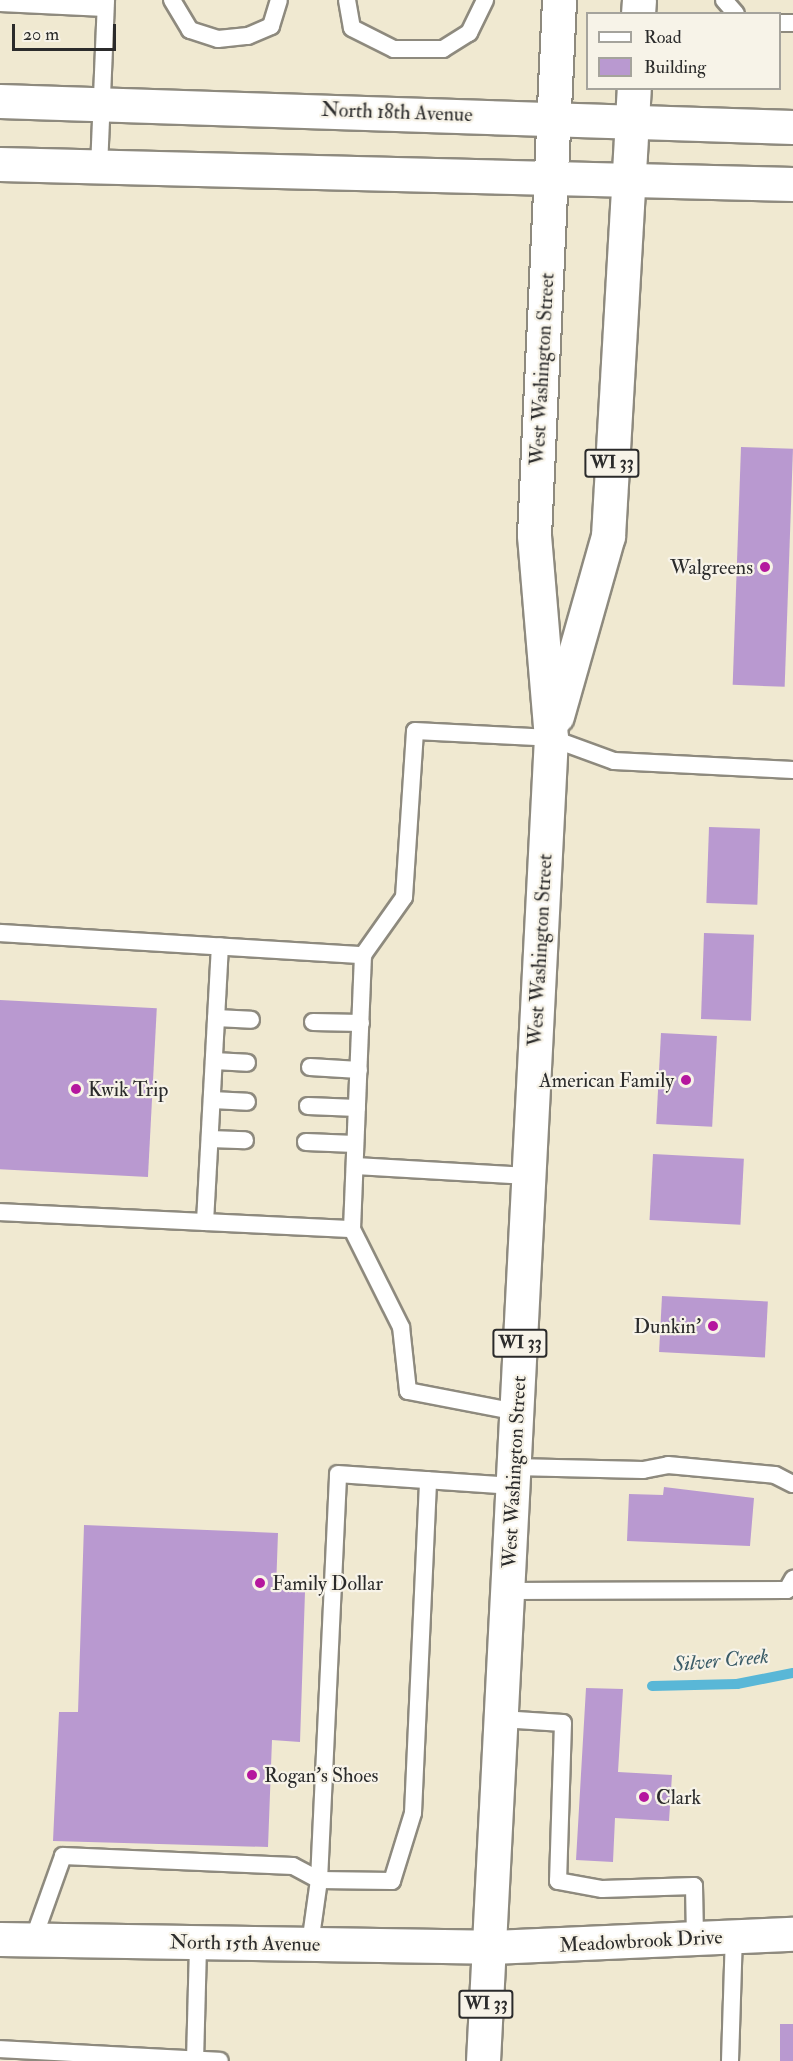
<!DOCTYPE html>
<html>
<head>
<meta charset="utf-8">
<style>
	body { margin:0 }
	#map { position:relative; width:793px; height:2061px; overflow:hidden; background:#f0e9d1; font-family:"IM FELL Double Pica",serif }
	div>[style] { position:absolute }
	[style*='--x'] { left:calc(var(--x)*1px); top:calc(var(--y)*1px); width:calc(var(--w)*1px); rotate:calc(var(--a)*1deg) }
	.stream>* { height:10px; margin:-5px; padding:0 5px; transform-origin:5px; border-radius:5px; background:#59b7d7 }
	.building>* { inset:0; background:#b999d0; transform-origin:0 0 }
	.roads { filter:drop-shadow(2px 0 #8e8a7e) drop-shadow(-2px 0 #8e8a7e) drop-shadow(0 2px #8e8a7e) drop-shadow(0 -2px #8e8a7e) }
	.service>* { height:16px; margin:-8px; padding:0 8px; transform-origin:8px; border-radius:8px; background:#fff }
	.minor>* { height:33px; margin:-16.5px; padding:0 16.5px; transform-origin:16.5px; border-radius:16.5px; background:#fff }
	.tertiary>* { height:33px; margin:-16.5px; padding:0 16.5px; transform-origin:16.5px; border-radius:16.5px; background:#fff }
	.primary>* { height:33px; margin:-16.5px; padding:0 16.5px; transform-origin:16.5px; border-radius:16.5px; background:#fff }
	.dots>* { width:16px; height:16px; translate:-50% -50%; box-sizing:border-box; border:3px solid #f7f3e8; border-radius:50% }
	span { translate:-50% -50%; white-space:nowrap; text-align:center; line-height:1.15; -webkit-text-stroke:4.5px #f7f3e8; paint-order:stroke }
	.shield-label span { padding:2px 4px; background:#f7f3e8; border:2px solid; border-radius:4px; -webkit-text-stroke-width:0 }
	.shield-label { font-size:18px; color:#2b2b2b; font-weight:700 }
	.street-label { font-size:20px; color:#2b2b2b }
	.poi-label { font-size:20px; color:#2b2b2b }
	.right { translate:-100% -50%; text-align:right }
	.left { translate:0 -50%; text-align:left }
	.water-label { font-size:21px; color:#3b5c67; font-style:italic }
	.legend { position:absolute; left:586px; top:12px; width:195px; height:78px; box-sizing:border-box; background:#f7f3e8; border:2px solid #a5a39c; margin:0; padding:8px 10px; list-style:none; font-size:18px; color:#2b2b2b }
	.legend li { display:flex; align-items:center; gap:12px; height:30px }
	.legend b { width:30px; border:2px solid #a5a39c }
	.scale { position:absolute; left:12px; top:24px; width:104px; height:27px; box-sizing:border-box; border:3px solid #2b2b2b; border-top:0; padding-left:8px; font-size:18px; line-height:21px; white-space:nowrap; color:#2b2b2b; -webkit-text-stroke:4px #f7f3e8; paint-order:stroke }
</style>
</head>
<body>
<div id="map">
	<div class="stream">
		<i style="--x:652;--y:1686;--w:85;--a:-1.3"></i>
		<i style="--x:737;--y:1684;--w:57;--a:-11.1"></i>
	</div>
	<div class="building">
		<i style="left:741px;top:447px;width:52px;height:238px;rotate:2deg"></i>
		<i style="left:709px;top:827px;width:51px;height:76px;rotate:2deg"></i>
		<i style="left:704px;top:933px;width:50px;height:86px;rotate:2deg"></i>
		<i style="left:0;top:1000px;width:157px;height:169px;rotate:3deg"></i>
		<i style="left:661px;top:1033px;width:56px;height:91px;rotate:3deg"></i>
		<i style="left:653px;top:1154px;width:91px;height:66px;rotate:3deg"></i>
		<i style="left:662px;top:1296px;width:106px;height:56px;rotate:3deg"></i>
		<i style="clip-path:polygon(664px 1487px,754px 1498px,750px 1546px,627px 1541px,629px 1494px,663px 1495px)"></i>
		<i style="clip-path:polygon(84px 1525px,278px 1533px,276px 1589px,305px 1592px,300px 1742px,272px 1740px,268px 1847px,53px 1841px,59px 1712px,78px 1712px)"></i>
		<i style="clip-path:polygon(586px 1688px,623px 1689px,618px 1772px,672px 1775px,669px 1821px,615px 1818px,613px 1862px,576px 1860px)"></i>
		<i style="left:780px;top:2024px;width:13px;height:37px"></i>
	</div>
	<div class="roads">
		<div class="service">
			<i style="--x:172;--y:0;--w:35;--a:59"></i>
			<i style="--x:190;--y:30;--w:29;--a:18"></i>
			<i style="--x:218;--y:39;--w:30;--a:-6"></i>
			<i style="--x:248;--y:36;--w:25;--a:-23"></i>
			<i style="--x:271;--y:26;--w:27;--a:-73"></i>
			<i style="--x:347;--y:0;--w:28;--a:80"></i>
			<i style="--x:352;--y:28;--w:47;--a:26.6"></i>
			<i style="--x:394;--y:49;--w:49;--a:0"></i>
			<i style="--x:443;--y:49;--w:31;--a:-32"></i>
			<i style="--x:469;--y:33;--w:37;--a:-64"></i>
			<i style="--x:724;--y:0;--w:18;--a:49"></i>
			<i style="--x:0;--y:3;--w:105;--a:2.7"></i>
			<i style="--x:780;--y:23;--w:13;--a:0"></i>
			<i style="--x:99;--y:168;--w:168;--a:-87.6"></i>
			<i style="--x:0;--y:933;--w:364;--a:3.5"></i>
			<i style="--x:216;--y:1018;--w:35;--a:3"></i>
			<i style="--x:313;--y:1022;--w:48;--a:1.2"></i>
			<i style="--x:214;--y:1061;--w:33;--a:3"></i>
			<i style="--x:310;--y:1067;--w:49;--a:3.5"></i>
			<i style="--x:212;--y:1100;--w:35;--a:3"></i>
			<i style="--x:308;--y:1106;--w:49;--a:2.3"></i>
			<i style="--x:210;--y:1139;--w:35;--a:2"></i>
			<i style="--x:306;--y:1142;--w:49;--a:2.3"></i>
			<i style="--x:355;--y:1166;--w:174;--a:3.3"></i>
			<i style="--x:0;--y:1212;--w:352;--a:2.8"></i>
			<i style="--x:205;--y:1222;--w:276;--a:-86.9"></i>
			<i style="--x:517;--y:1412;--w:111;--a:-169.1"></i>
			<i style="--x:408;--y:1391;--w:64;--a:-96.2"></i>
			<i style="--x:401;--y:1327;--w:110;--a:-116.6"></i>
			<i style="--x:352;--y:1229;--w:274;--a:-87.7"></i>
			<i style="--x:363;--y:955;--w:71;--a:-54.7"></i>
			<i style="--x:404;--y:897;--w:166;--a:-86.2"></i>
			<i style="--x:415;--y:731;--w:136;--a:2.9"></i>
			<i style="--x:551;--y:738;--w:67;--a:20.1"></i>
			<i style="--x:614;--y:761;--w:179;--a:2.9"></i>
			<i style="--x:514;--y:1467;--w:129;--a:1.3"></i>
			<i style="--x:643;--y:1470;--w:25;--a:-11"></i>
			<i style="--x:668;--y:1465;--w:107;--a:5.3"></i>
			<i style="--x:775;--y:1475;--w:20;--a:27"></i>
			<i style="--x:507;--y:1591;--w:280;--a:-0.2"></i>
			<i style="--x:787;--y:1590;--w:13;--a:-61"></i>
			<i style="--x:501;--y:1719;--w:62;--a:3.7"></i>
			<i style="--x:563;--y:1723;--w:158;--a:91.8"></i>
			<i style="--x:558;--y:1881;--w:45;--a:10.3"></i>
			<i style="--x:602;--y:1889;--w:92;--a:-1.9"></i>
			<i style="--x:694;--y:1886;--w:53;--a:88.9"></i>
			<i style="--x:33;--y:1940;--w:89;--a:-70.3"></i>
			<i style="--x:63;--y:1856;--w:230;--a:2.5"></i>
			<i style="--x:293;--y:1866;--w:30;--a:28"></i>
			<i style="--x:319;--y:1880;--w:73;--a:0.8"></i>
			<i style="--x:392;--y:1881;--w:71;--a:-72.8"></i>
			<i style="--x:413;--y:1813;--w:333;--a:-87.4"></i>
			<i style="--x:310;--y:1944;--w:65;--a:-82"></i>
			<i style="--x:319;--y:1880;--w:406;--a:-87.3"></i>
			<i style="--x:338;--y:1474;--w:175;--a:3.9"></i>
			<i style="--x:0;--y:2049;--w:220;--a:3.1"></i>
			<i style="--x:195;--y:2061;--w:118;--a:-88.5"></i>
			<i style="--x:730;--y:2061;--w:124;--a:-88.2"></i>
		</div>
		<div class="minor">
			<i style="--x:0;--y:1939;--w:490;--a:0.9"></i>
			<i style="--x:490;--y:1947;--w:303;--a:-2.5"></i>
		</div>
		<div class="tertiary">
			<i style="--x:0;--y:101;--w:793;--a:1.88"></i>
			<i style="--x:0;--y:164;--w:793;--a:1.44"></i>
		</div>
		<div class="primary">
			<i style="--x:638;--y:14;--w:14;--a:-86"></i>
			<i style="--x:557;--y:716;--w:187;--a:-74.2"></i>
			<i style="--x:608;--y:536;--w:449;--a:-86.7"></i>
			<i style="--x:483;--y:2061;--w:1325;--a:-87.06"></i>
			<i style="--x:551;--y:738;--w:204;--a:-94.8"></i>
			<i style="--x:534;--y:535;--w:536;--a:-87.32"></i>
		</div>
	</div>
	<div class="dots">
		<i style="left:765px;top:567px;background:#b5179e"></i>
		<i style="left:686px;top:1080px;background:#b5179e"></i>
		<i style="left:76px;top:1089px;background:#b5179e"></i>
		<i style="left:713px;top:1326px;background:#b5179e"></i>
		<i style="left:260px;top:1583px;background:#b5179e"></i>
		<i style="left:252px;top:1775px;background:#b5179e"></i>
		<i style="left:644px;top:1797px;background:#b5179e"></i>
	</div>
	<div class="shield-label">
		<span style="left:612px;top:463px">WI 33</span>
		<span style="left:520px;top:1343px">WI 33</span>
		<span style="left:486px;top:2004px">WI 33</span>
	</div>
	<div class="street-label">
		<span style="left:397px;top:112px;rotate:2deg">North 18th Avenue</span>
		<span style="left:542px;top:369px;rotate:-87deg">West Washington Street</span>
		<span style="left:540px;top:950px;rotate:-87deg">West Washington Street</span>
		<span style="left:514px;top:1472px;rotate:-87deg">West Washington Street</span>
		<span style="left:641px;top:1941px;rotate:-3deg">Meadowbrook Drive</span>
		<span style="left:245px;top:1943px;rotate:1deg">North 15th Avenue</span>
	</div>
	<div class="poi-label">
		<span class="right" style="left:753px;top:567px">Walgreens</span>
		<span class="right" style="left:674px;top:1080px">American Family</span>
		<span class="left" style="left:88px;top:1089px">Kwik Trip</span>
		<span class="right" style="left:701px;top:1326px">Dunkin'</span>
		<span class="left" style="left:272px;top:1583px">Family Dollar</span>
		<span class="left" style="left:264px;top:1775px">Rogan's Shoes</span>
		<span class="left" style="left:656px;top:1797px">Clark</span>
	</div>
	<div class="water-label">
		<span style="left:721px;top:1661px;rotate:-5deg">Silver Creek</span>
	</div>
	<ul class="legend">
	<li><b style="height:8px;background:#fff"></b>Road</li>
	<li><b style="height:16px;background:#b999d0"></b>Building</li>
	</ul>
	<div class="scale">20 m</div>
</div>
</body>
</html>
